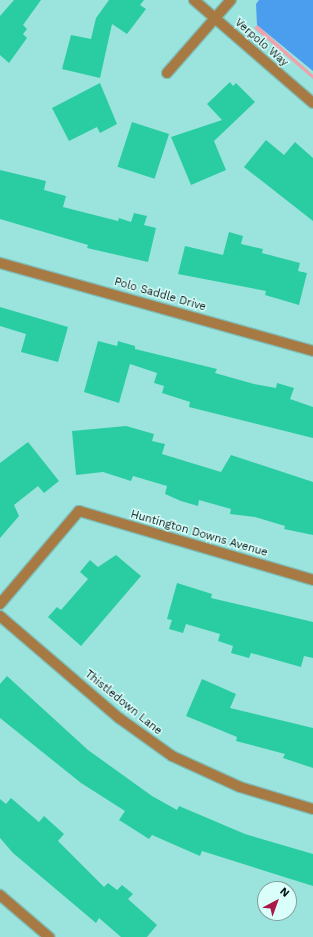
<!DOCTYPE html>
<html>
<head>
<meta charset="utf-8">
<style>
	body { margin:0 }
	#map { position:relative; width:313px; height:937px; overflow:hidden; background:#9be4de; font-family:"Work Sans",sans-serif }
	div>[style] { position:absolute }
	[style*='--x'] { left:calc(var(--x)*1px); top:calc(var(--y)*1px); width:calc(var(--w)*1px); rotate:calc(var(--a)*1deg) }
	.green>* { inset:0; background:#f2a0ac }
	.water>* { inset:0; background:#4b9eed }
	.building>* { inset:0; background:#2acda2; transform-origin:0 0 }
	.roads { filter:drop-shadow(1px 0 #7fbeb9) drop-shadow(-1px 0 #7fbeb9) drop-shadow(0 1px #7fbeb9) drop-shadow(0 -1px #7fbeb9) }
	.street>* { height:10px; margin:-5px; padding:0 5px; transform-origin:5px; border-radius:5px; background:#a77a43 }
	span { translate:-50% -50%; white-space:nowrap; text-align:center; line-height:1.15; -webkit-text-stroke:3px #dafefa; paint-order:stroke }
	.street-label { font-size:11px; color:#001211 }
	.north { position:absolute; left:257px; top:881px; width:40px; height:40px; box-sizing:border-box; background:#dafefa; border:1px solid #83a09d; border-radius:50%; rotate:41deg; font-size:11px; font-weight:700; line-height:16px; text-align:center; color:#001211 }
	.north::after { content:''; display:block; margin:auto; width:14px; height:18px; background:#ab1748; clip-path:polygon(50% 0,100% 100%,50% 72%,0 100%) }
</style>
</head>
<body>
<div id="map">
	<div class="green">
		<i style="clip-path:polygon(257px 25px,313px 75px,313px 79px,254px 28px)"></i>
	</div>
	<div class="water">
		<i style="clip-path:polygon(259px 0,313px 0,313px 71px,257px 25px,256px 4px)"></i>
	</div>
	<div class="building">
		<i style="clip-path:polygon(14px 0,41px 0,23px 25px,27px 29px,23px 34px,27px 38px,9px 63px,0 55px,0 16px)"></i>
		<i style="clip-path:polygon(109px 0,144px 0,140px 5px,146px 9px,127px 34px,112px 24px,100px 78px,62px 69px,71px 35px,91px 39px,96px 18px)"></i>
		<i style="clip-path:polygon(230px 82px,233px 86px,236px 83px,255px 102px,214px 141px,226px 170px,191px 185px,171px 137px,222px 120px,207px 104px)"></i>
		<i style="clip-path:polygon(100px 83px,117px 124px,100px 133px,97px 127px,69px 141px,52px 108px)"></i>
		<i style="left:132px;top:122px;width:39px;height:47px;rotate:18deg"></i>
		<i style="clip-path:polygon(266px 140px,284px 155px,295px 142px,313px 158px,313px 221px,244px 167px)"></i>
		<i style="clip-path:polygon(0 170px,46px 181px,44px 190px,66px 196px,63px 207px,118px 221px,119px 218px,131px 222px,134px 213px,147px 216px,144px 225px,156px 228px,148px 262px,87px 248px,88px 245px,0 219px)"></i>
		<i style="clip-path:polygon(229px 232px,243px 236px,241px 244px,263px 249px,262px 253px,300px 263px,298px 271px,307px 273px,299px 305px,265px 295px,266px 291px,178px 274px,185px 246px,223px 255px)"></i>
		<i style="clip-path:polygon(0 307px,68px 327px,58px 362px,21px 352px,26px 334px,0 326px)"></i>
		<i style="clip-path:polygon(98px 341px,117px 346px,118px 341px,135px 346px,135px 349px,217px 369px,215px 373px,254px 384px,276px 388px,277px 383px,294px 388px,290px 399px,313px 407px,313px 438px,189px 407px,190px 402px,162px 393px,164px 386px,154px 383px,157px 373px,130px 364px,119px 403px,84px 392px)"></i>
		<i style="clip-path:polygon(126px 426px,154px 434px,152px 441px,165px 444px,162px 454px,221px 472px,231px 455px,313px 482px,313px 535px,284px 529px,285px 526px,255px 517px,230px 514px,231px 509px,199px 500px,198px 506px,181px 501px,165px 494px,167px 486px,133px 476px,131px 481px,103px 472px,76px 475px,72px 431px)"></i>
		<i style="clip-path:polygon(28px 442px,59px 481px,44px 493px,38px 486px,14px 505px,19px 516px,0 538px,0 463px)"></i>
		<i style="clip-path:polygon(116px 555px,141px 576px,81px 646px,48px 617px,57px 607px,61px 610px,88px 579px,80px 572px,90px 560px,98px 567px)"></i>
		<i style="clip-path:polygon(177px 583px,212px 594px,211px 598px,313px 622px,313px 658px,304px 656px,301px 667px,251px 653px,249px 658px,231px 653px,233px 646px,218px 641px,220px 634px,186px 624px,183px 633px,169px 629px,172px 620px,167px 619px)"></i>
		<i style="clip-path:polygon(7px 676px,88px 750px,152px 796px,177px 810px,179px 806px,245px 834px,313px 854px,313px 886px,202px 851px,200px 856px,152px 835px,149px 839px,119px 820px,125px 811px,81px 783px,0 718px,0 684px)"></i>
		<i style="clip-path:polygon(202px 679px,236px 694px,230px 708px,313px 728px,313px 768px,283px 758px,285px 754px,236px 741px,237px 737px,186px 716px)"></i>
		<i style="clip-path:polygon(11px 798px,39px 822px,44px 816px,64px 834px,58px 841px,104px 887px,108px 883px,117px 890px,122px 885px,133px 894px,128px 899px,157px 925px,147px 937px,121px 937px,99px 918px,96px 923px,13px 853px,0 838px,0 799px,6px 804px)"></i>
	</div>
	<div class="roads">
		<div class="street">
			<i style="--x:194;--y:0;--w:157;--a:40.9"></i>
			<i style="--x:167;--y:73;--w:97;--a:-48.8"></i>
			<i style="--x:0;--y:263;--w:325;--a:15.7"></i>
			<i style="--x:0;--y:604;--w:122;--a:-49.7"></i>
			<i style="--x:79;--y:511;--w:244;--a:16.4"></i>
			<i style="--x:0;--y:616;--w:157;--a:40.6"></i>
			<i style="--x:119;--y:718;--w:65;--a:35.6"></i>
			<i style="--x:172;--y:756;--w:75;--a:24.5"></i>
			<i style="--x:240;--y:787;--w:76;--a:16.8"></i>
			<i style="--x:0;--y:895;--w:65;--a:40.6"></i>
		</div>
	</div>
	<div class="street-label">
		<span style="left:261px;top:43px;rotate:41deg">Verpolo Way</span>
		<span style="left:160px;top:295px;rotate:16deg">Polo Saddle Drive</span>
		<span style="left:199px;top:534px;rotate:16deg">Huntington Downs Avenue</span>
		<span style="left:123px;top:703px;rotate:39deg">Thistledown Lane</span>
	</div>
	<div class="north">N</div>
</div>
</body>
</html>
